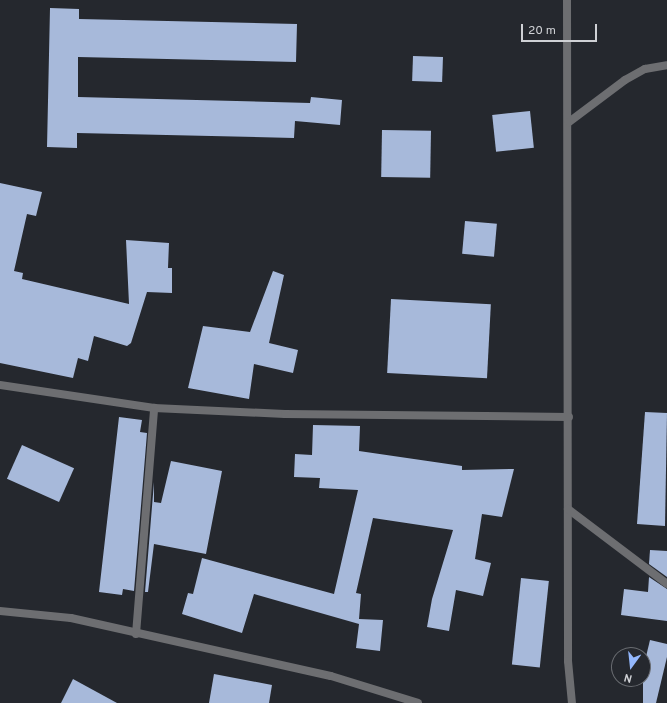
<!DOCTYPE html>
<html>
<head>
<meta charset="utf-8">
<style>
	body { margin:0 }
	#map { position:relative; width:667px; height:703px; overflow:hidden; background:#25282e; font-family:Overpass,sans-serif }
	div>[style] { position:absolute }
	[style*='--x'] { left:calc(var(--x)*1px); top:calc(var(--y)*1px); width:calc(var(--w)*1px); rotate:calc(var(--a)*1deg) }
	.building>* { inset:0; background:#a7b9da; transform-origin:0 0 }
	.street>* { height:8px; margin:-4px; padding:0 4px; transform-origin:4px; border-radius:4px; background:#6d6e71 }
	span { translate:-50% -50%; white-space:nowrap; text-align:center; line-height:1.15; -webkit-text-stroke:4px #25282e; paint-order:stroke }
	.north { position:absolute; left:611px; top:647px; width:40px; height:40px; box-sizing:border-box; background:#25282e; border:1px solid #696c71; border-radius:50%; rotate:195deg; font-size:11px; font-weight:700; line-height:16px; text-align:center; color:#cfd1d5 }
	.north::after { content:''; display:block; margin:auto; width:14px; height:18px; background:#93b7fd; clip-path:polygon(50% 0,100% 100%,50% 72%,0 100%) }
	.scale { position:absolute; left:521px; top:24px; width:76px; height:18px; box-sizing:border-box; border:2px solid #cfd1d5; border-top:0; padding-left:5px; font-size:12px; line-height:14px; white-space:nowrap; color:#cfd1d5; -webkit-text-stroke:3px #25282e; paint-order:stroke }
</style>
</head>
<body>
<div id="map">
	<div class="building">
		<i style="clip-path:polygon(50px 8px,79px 9px,79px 19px,297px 24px,296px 62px,78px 57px,78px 97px,310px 103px,311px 97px,342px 100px,340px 125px,295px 121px,294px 138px,77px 133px,77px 148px,47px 147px)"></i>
		<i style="left:413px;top:56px;width:30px;height:25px;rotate:2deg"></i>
		<i style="left:530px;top:111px;width:37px;height:38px;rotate:84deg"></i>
		<i style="left:382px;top:130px;width:49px;height:47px;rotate:1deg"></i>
		<i style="clip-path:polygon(0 183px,42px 192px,36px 216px,27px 214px,14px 271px,23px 273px,22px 279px,129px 304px,126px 240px,169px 243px,168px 268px,172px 268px,172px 293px,147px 292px,131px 343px,127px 346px,94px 336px,88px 361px,78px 358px,73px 378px,0 363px)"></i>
		<i style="left:465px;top:221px;width:32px;height:33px;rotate:5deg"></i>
		<i style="clip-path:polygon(273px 271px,284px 275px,269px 343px,298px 350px,293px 373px,254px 364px,249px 399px,188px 388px,203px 326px,250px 332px)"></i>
		<i style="left:391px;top:299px;width:100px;height:74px;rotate:3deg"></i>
		<i style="clip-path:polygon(645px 412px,667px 413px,665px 526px,637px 524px)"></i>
		<i style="clip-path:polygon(119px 417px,142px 420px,140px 432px,147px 433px,134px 591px,123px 589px,122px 595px,99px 592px)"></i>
		<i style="clip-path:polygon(313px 425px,360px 426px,359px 451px,462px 466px,462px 470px,514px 469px,502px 517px,482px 514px,475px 559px,491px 563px,483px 596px,456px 590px,449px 631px,427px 627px,432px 599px,453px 530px,373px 518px,356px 593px,361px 594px,359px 619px,383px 620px,380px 651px,356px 648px,359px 624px,254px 594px,242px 633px,182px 614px,188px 593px,193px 594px,202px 558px,334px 594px,358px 490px,319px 488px,320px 478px,294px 477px,295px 454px,312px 455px)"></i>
		<i style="left:22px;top:445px;width:57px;height:37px;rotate:24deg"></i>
		<i style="clip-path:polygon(171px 461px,222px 471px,206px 554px,154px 544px,148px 592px,145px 592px,154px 482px,154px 502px,161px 503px)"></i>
		<i style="clip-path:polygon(650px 550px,667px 551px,667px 577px,649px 564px)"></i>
		<i style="clip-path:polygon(649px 577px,667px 589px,667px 621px,621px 615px,624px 589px,648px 592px)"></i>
		<i style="left:521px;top:578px;width:28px;height:87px;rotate:6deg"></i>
		<i style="clip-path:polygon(650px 640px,667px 644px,667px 657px,656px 703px,643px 703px,643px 669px)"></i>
		<i style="clip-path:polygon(214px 674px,272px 685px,269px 703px,209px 703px)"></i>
		<i style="clip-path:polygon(73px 679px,117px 703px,61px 703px)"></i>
	</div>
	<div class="street">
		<i style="--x:567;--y:0;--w:661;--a:89.91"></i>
		<i style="--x:568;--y:661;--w:42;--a:84.6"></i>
		<i style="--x:569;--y:122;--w:70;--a:-36.9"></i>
		<i style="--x:625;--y:80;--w:23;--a:-29"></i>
		<i style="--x:645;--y:69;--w:22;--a:-10"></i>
		<i style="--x:0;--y:385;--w:156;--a:8.5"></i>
		<i style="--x:154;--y:408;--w:131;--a:2.6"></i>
		<i style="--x:285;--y:414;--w:284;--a:0.6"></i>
		<i style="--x:568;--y:509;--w:124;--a:37.1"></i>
		<i style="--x:0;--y:611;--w:71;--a:5.6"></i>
		<i style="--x:71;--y:618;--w:266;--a:12.6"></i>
		<i style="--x:331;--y:676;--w:91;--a:17.2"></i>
		<i style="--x:136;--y:634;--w:227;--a:-85.4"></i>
	</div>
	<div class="north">N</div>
	<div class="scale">20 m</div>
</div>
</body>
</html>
